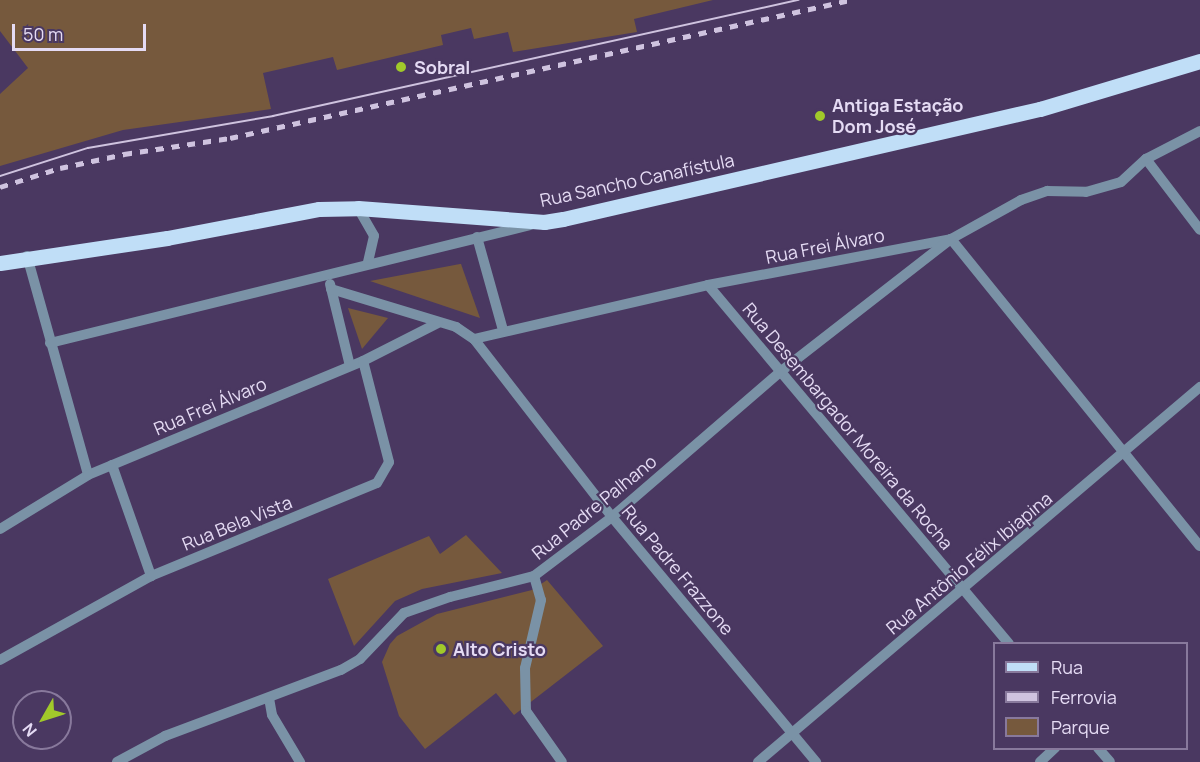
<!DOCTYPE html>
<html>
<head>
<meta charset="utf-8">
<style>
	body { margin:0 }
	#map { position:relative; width:1200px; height:762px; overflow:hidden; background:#4a3861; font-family:Manrope,sans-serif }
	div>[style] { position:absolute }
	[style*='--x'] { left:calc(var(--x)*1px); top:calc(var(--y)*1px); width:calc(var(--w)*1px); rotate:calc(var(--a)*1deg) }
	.green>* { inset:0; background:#76593d }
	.minor>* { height:10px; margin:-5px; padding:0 5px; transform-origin:5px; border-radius:5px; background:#7a92a6 }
	.major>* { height:15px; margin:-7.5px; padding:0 7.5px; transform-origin:7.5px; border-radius:7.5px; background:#c0def7 }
	.tram>* { height:1.5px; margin:-0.75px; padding:0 0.75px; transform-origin:0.75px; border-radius:0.75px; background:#cfc3df }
	.rail>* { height:4.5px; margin-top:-2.25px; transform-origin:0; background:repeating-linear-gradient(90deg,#cfc3df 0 8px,transparent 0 16px) }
	.dots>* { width:16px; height:16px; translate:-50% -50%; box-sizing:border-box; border:3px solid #4a3861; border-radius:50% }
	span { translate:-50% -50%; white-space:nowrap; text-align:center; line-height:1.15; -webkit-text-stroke:4.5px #4a3861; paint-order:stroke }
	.poi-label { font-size:18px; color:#e5dbf4; font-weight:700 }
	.left { translate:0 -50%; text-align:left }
	.street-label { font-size:18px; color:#e5dbf4 }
	.legend { position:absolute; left:993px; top:642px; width:195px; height:108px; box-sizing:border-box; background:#4a3861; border:2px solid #88799c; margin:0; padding:8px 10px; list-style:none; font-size:18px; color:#e5dbf4 }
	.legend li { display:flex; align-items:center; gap:12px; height:30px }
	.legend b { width:30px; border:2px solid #88799c }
	.north { position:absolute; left:12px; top:690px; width:60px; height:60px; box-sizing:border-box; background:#4a3861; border:2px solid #88799c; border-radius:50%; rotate:231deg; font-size:16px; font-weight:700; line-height:24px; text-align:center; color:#e5dbf4 }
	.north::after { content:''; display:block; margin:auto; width:21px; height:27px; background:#a1c92a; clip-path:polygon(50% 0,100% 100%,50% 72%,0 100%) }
	.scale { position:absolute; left:12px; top:24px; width:134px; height:27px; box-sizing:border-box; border:3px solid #e5dbf4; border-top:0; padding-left:8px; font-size:18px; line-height:21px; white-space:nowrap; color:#e5dbf4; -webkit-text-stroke:4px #4a3861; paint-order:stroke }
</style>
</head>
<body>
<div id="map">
	<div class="green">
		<i style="clip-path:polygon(0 0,713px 0,634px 19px,637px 32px,513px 52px,508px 32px,474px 39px,471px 28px,441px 35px,443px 45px,337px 70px,333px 57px,263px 73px,271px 109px,123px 130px,0 166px,0 94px,28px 68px,0 31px)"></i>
		<i style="clip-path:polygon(461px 264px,480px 318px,370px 281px,460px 264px)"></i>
		<i style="clip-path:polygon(348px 308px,388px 318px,362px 349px)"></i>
		<i style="clip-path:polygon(466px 535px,502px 573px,422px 589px,395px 601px,354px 646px,328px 579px,429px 536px,440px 554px)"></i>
		<i style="clip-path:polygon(547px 580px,603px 646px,514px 715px,496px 693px,425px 749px,399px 716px,382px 662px,390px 644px,397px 636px,437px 614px,532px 590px)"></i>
	</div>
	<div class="minor">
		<i style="--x:1146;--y:159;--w:89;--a:52.7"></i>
		<i style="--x:358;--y:208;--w:32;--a:60"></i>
		<i style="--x:374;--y:236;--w:28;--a:103"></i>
		<i style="--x:477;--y:237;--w:97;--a:74.4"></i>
		<i style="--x:951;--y:239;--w:395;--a:51"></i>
		<i style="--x:27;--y:256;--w:227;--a:74.4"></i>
		<i style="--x:330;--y:284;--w:84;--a:76.3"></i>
		<i style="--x:708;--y:285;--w:468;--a:50"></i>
		<i style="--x:331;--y:289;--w:131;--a:16.9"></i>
		<i style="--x:456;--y:327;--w:22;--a:34"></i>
		<i style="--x:474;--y:339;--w:225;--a:52.2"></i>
		<i style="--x:612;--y:517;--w:319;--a:50.2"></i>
		<i style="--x:474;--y:339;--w:240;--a:-13"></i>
		<i style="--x:708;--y:285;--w:247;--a:-10.7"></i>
		<i style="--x:951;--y:239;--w:80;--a:-29.1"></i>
		<i style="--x:1021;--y:200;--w:28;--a:-19"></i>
		<i style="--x:1047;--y:191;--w:39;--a:1"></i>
		<i style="--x:1086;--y:192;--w:36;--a:-16"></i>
		<i style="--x:1121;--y:182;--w:34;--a:-43"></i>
		<i style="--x:1146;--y:159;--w:61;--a:-27.4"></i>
		<i style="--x:50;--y:343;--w:494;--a:-13.8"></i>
		<i style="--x:112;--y:465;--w:118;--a:70.6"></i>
		<i style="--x:0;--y:529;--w:103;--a:-31.5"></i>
		<i style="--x:88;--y:475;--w:298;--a:-22.5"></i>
		<i style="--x:363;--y:361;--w:84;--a:-26.9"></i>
		<i style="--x:534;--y:576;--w:25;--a:74"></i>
		<i style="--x:541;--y:600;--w:70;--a:103.2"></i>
		<i style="--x:525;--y:668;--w:43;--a:88.7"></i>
		<i style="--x:526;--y:711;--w:62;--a:54.8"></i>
		<i style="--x:0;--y:660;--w:173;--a:-29.1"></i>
		<i style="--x:151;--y:576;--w:244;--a:-22.4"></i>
		<i style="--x:377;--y:483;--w:24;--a:-60"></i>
		<i style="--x:389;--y:462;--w:104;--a:-104.4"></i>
		<i style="--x:269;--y:698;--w:17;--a:80"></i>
		<i style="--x:272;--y:715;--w:55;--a:59.2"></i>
		<i style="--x:1098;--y:748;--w:18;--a:49"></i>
		<i style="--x:117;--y:762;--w:55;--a:-28.4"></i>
		<i style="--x:165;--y:736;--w:188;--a:-20.6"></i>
		<i style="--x:341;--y:670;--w:22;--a:-30"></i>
		<i style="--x:360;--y:659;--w:64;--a:-46.3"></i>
		<i style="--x:404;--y:613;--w:49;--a:-19.2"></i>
		<i style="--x:450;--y:597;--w:87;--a:-14"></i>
		<i style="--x:534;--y:576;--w:98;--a:-37.1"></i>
		<i style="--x:612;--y:517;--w:222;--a:-40.8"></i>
		<i style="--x:780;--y:372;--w:217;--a:-37.9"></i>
		<i style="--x:758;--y:762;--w:580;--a:-40.31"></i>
		<i style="--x:1040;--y:762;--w:21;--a:-43"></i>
	</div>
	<div class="major">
		<i style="--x:0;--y:263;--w:169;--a:-8.5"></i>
		<i style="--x:167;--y:238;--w:155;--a:-10.8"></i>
		<i style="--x:319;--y:209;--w:39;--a:-1"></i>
		<i style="--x:358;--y:208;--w:187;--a:4.3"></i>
		<i style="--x:544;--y:222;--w:19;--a:-9"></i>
		<i style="--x:563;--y:219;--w:490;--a:-13"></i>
		<i style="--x:1040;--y:109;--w:167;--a:-16.7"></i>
	</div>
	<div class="tram">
		<i style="--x:0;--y:176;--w:92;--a:-17.7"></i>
		<i style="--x:88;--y:148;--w:188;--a:-9.8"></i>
		<i style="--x:273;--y:116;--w:538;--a:-12.46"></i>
	</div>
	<div class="rail">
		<i style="--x:0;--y:187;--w:63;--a:-17.6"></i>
		<i style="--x:60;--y:168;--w:66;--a:-12.3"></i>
		<i style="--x:124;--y:154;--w:107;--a:-8.6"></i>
		<i style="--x:230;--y:138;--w:635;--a:-12.55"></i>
	</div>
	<div class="dots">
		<i style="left:401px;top:67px;background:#a1c92a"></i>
		<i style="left:820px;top:116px;background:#a1c92a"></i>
		<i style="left:441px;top:649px;background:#a1c92a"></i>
	</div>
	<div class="poi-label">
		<span class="left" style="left:414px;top:67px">Sobral</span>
		<span class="left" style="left:832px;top:116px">Antiga Estação<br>Dom José</span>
		<span class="left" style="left:453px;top:649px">Alto Cristo</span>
	</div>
	<div class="street-label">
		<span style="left:637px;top:180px;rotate:-12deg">Rua Sancho Canafístula</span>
		<span style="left:825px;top:246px;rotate:-11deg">Rua Frei Álvaro</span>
		<span style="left:210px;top:406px;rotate:-23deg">Rua Frei Álvaro</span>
		<span style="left:848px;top:426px;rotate:50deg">Rua Desembargador Moreira da Rocha</span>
		<span style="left:594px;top:507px;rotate:-39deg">Rua Padre Palhano</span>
		<span style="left:237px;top:523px;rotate:-22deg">Rua Bela Vista</span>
		<span style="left:969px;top:563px;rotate:-40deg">Rua Antônio Félix Ibiapina</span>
		<span style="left:678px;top:570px;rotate:50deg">Rua Padre Frazzone</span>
	</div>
	<ul class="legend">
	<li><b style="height:8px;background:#c0def7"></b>Rua</li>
	<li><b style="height:8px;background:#cfc3df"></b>Ferrovia</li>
	<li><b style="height:16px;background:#76593d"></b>Parque</li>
	</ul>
	<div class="north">N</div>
	<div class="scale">50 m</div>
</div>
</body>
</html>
